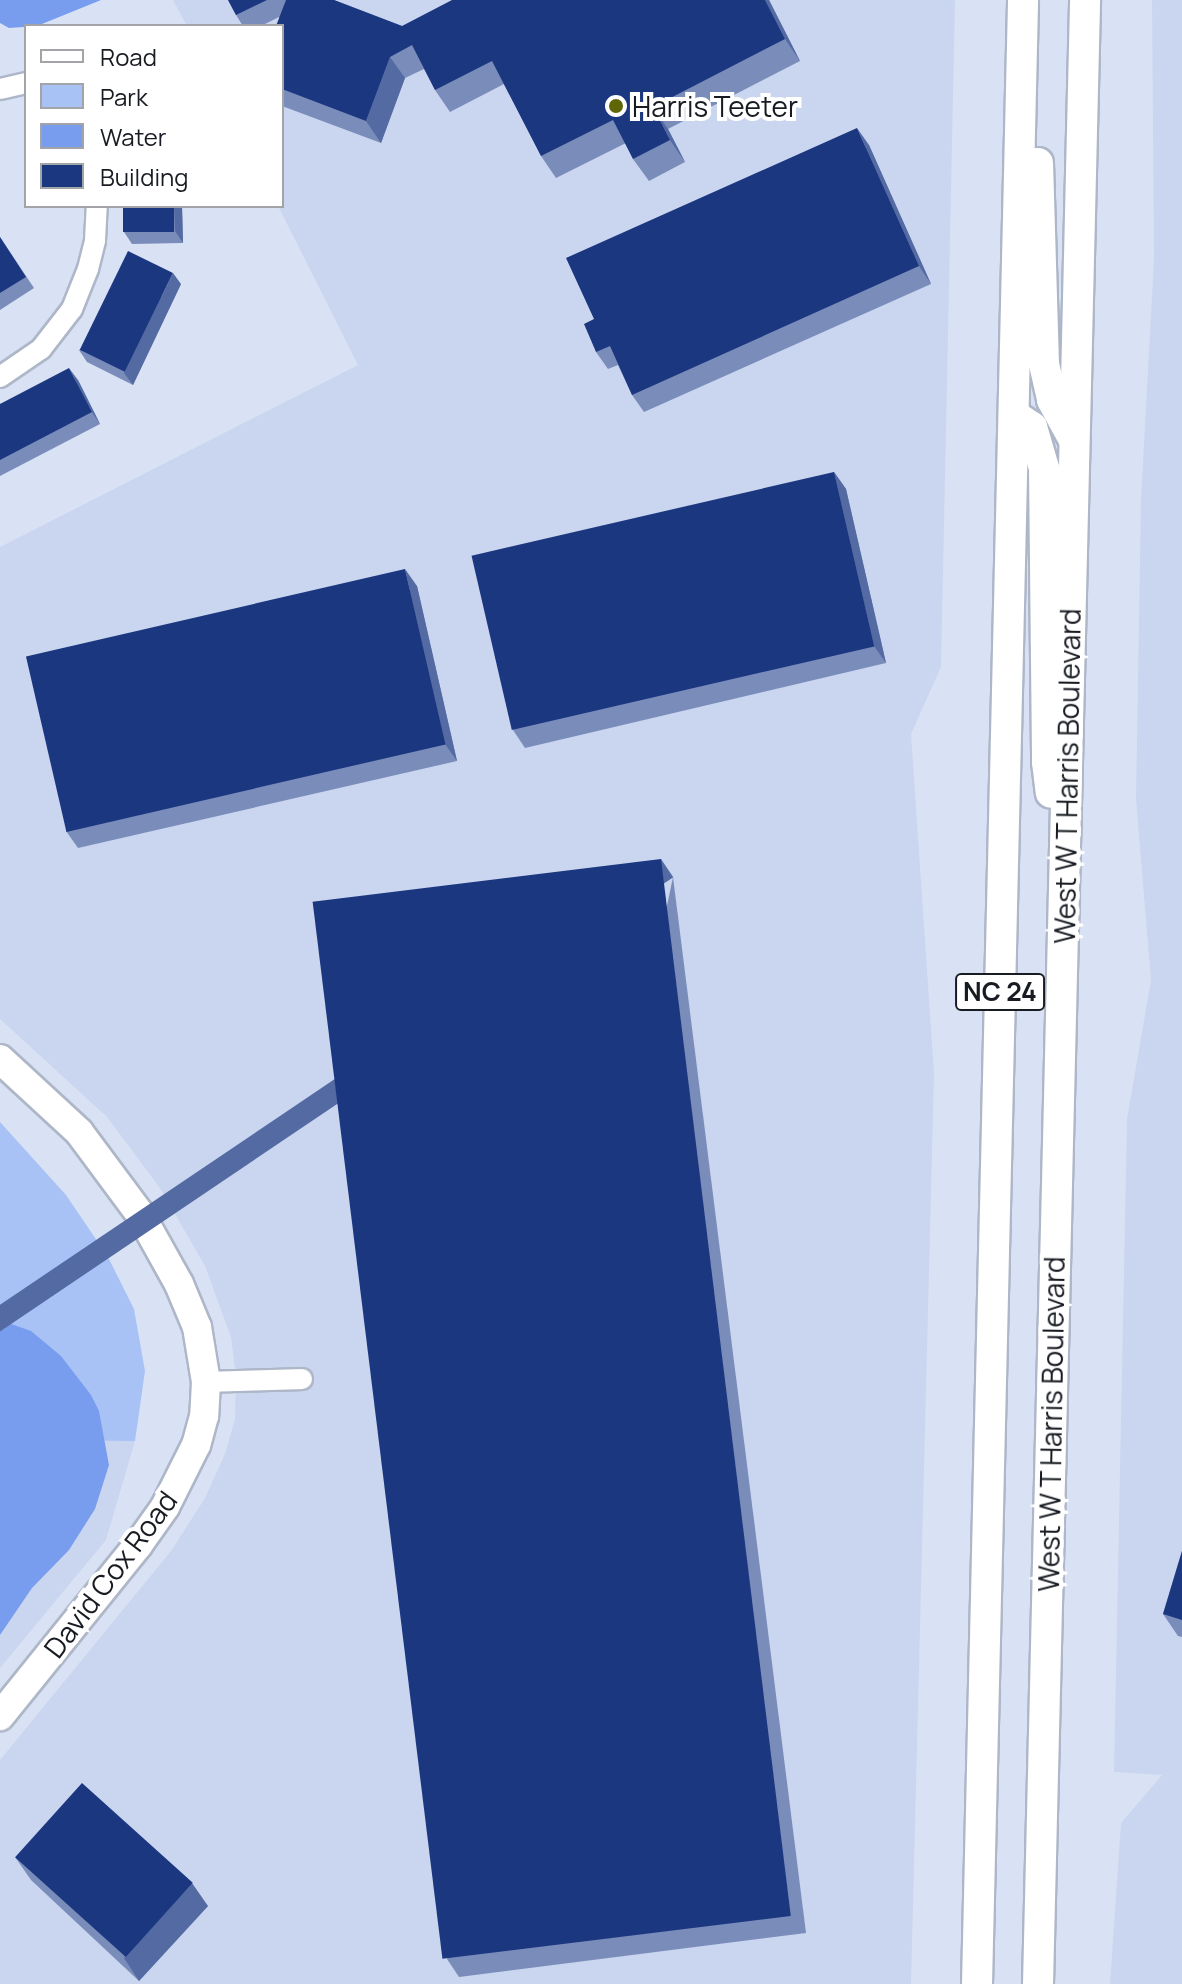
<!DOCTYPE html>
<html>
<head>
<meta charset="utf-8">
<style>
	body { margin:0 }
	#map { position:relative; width:1182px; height:1984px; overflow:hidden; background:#d9e2f4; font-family:Manrope,sans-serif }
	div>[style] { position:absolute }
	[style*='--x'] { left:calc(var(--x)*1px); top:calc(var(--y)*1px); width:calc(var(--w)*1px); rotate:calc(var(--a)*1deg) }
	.built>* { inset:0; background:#cad6ef }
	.green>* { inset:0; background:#a9c2f6 }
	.water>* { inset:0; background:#789def }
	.roads { filter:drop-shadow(2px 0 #aeb7c8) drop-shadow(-2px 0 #aeb7c8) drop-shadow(0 2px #aeb7c8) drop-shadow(0 -2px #aeb7c8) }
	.street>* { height:20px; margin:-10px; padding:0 10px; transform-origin:10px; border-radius:10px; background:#fff }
	.secondary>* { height:28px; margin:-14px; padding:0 14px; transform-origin:14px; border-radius:14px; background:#fff }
	.primary>* { height:30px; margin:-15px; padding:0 15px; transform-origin:15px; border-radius:15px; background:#fff }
	.wall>* { inset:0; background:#7a8cba }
	.shaded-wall>* { inset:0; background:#546aa3; transform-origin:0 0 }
	.building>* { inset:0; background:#1b3780; transform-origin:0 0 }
	.dots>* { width:22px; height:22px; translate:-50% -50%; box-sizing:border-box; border:4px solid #fff; border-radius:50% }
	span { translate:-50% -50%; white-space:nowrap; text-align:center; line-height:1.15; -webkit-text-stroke:8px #fff; paint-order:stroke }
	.shield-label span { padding:2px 6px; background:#fff; border:2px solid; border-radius:6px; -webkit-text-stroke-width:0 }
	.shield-label { font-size:26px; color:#181c22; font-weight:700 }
	.poi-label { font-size:28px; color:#181c22 }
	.left { translate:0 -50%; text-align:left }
	.street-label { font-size:28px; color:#181c22 }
	.legend { position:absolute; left:24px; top:24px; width:260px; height:184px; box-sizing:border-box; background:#fff; border:2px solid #a3a4a7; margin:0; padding:10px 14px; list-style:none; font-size:24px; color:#181c22 }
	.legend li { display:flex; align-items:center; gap:16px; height:40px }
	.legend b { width:40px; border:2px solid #a3a4a7 }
</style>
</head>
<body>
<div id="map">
	<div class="built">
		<i style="clip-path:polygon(173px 0,955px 0,941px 667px,911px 734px,934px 1073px,911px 1984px,0 1984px,0 1760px,171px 1551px,205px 1498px,225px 1454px,235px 1419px,236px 1377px,231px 1337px,205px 1266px,160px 1188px,107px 1117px,0 1019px,0 547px,358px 365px,278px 206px,282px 206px,282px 26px,187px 26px)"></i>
		<i style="clip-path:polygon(1152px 0,1182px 0,1182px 1984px,1110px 1984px,1121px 1823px,1162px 1775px,1114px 1772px,1127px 1119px,1151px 980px,1136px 799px,1141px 499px,1154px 259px)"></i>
		<i style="clip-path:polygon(0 1440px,135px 1441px,106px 1540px,0 1668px)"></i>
	</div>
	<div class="green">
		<i style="clip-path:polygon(0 1122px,66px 1195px,108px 1257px,134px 1309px,145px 1371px,135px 1441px,0 1440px)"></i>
	</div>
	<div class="water">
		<i style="clip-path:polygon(0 0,101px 0,37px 26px,9px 28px,0 23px)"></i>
		<i style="clip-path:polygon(0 1320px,31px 1331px,61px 1356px,91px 1395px,99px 1411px,109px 1465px,95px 1509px,69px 1550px,32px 1588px,0 1635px)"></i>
	</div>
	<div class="roads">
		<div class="street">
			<i style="--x:0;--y:89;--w:27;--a:-13"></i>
			<i style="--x:0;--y:377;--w:50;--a:-34.3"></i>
			<i style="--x:41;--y:349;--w:51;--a:-52.2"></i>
			<i style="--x:72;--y:309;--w:43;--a:-68.2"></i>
			<i style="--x:88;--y:269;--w:30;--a:-76"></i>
			<i style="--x:95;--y:240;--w:34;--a:-87"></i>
			<i style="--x:206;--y:1382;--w:96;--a:-1.8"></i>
		</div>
		<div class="secondary">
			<i style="--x:0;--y:1059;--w:108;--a:42.7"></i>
			<i style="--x:79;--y:1132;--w:102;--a:53.4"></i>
			<i style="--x:140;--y:1214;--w:80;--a:60.9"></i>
			<i style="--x:179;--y:1284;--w:47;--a:67.3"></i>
			<i style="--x:197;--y:1327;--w:56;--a:80.7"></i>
			<i style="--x:206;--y:1382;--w:34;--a:93"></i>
			<i style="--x:204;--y:1416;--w:30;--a:105"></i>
			<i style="--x:196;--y:1445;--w:69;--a:116.6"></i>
			<i style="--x:165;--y:1507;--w:47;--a:125.4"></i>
			<i style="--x:138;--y:1545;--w:220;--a:128.9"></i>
		</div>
		<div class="primary">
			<i style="--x:1038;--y:163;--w:201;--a:88.3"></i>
			<i style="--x:1044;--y:364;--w:37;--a:77"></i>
			<i style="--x:1052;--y:400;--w:46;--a:61.2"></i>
			<i style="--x:1014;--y:415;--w:22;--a:34"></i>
			<i style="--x:1032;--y:427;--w:43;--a:73.7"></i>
			<i style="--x:1044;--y:468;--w:294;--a:89.4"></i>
			<i style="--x:1047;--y:762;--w:31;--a:83"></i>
			<i style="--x:977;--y:1984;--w:1985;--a:-88.67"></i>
			<i style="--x:1038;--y:1984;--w:1985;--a:-88.64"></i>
		</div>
	</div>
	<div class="wall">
		<i style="clip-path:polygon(228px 0,334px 0,402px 26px,769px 0,800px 61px,668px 129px,685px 162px,649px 181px,633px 159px,626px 143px,556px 178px,541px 156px,504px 84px,450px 112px,435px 90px,424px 69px,405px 78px,381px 143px,282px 106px,282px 26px,279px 17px,261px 26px,243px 26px,236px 15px)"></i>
		<i style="clip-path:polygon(869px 145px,931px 284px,644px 412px,632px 395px,618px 365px,608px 369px,596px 352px,594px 319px)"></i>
		<i style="clip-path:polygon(123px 206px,182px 206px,183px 243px,132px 244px,124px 232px)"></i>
		<i style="clip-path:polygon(0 237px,34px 288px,0 310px)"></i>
		<i style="clip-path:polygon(181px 284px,133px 385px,87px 362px,79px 350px)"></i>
		<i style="clip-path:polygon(78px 380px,100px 424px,0 476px,0 404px)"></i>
		<i style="clip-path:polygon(834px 472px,846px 489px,886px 663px,525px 748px,513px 730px)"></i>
		<i style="clip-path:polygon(417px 586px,457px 761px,78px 848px,66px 831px)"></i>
		<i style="clip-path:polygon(673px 877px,806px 1933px,459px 1977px,447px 1959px)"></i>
		<i style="clip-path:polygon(1182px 1551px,1182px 1637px,1178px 1636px,1163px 1614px)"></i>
		<i style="clip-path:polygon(15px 1857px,208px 1906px,139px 1981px,31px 1880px)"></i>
	</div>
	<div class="shaded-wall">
		<i style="clip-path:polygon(765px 0,769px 0,800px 61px,785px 39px)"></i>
		<i style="clip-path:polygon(390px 57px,405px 78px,381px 143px,366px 121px)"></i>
		<i style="clip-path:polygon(653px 107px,668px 129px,685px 162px,670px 140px)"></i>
		<i style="clip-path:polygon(857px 128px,869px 145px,931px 284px,919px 266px)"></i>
		<i style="clip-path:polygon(174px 206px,182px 206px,183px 243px,175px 231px)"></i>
		<i style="clip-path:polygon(173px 273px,181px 284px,133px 385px,124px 373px)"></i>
		<i style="clip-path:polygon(69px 368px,78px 380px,100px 424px,92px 412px)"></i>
		<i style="clip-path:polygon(834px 472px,846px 489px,886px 663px,874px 646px)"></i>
		<i style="clip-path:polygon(405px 569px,417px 586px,457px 761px,445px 744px)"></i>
		<i style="left:661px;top:859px;width:22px;height:1065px;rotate:56deg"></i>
		<i style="clip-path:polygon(192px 1883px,208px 1906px,139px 1981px,124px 1958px)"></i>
	</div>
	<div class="building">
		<i style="clip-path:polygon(228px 0,267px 0,236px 15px)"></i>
		<i style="clip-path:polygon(286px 0,334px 0,402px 26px,452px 0,765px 0,785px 39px,653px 107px,670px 140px,633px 159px,613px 120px,541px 156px,492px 61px,435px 90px,412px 45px,390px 57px,366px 121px,282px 89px,282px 26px,276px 26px)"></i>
		<i style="clip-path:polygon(857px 128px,919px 266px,632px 395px,610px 346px,596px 352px,584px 324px,594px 319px,566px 258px)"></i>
		<i style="left:123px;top:206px;width:51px;height:26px"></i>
		<i style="clip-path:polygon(0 237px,26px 277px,0 293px)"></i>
		<i style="left:128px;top:251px;width:50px;height:110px;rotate:26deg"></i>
		<i style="clip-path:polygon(69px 368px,92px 412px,0 460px,0 404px)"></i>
		<i style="left:834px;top:472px;width:179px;height:372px;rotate:77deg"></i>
		<i style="left:405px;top:569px;width:180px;height:389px;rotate:77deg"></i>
		<i style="left:661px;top:859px;width:1065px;height:351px;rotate:83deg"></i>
		<i style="clip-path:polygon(1182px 1551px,1182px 1620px,1163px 1614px)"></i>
		<i style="left:82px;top:1783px;width:149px;height:100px;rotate:42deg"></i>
	</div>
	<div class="dots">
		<i style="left:616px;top:106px;background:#5f6606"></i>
	</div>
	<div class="shield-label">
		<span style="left:1000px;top:992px">NC 24</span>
	</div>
	<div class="poi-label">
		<span class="left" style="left:632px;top:106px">Harris Teeter</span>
	</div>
	<div class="street-label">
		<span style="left:1067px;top:776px;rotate:-89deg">West W T Harris Boulevard</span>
		<span style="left:1051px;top:1424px;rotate:-89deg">West W T Harris Boulevard</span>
		<span style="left:110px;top:1574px;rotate:-53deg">David Cox Road</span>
	</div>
	<ul class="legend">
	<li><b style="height:10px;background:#fff"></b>Road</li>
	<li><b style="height:22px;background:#a9c2f6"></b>Park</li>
	<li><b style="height:22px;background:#789def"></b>Water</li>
	<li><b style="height:22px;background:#1b3780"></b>Building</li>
	</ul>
</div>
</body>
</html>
